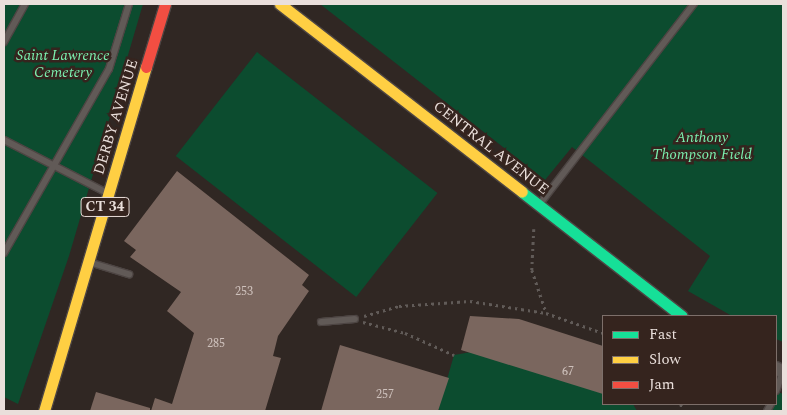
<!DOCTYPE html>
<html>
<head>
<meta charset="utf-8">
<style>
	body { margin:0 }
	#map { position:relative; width:787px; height:415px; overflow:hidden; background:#302723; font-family:Spectral,serif }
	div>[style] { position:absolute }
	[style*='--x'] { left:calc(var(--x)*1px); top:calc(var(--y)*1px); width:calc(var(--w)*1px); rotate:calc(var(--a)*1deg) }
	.green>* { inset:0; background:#0c4c2f; transform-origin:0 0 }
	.building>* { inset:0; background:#7a665e }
	.path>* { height:2.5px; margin-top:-1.25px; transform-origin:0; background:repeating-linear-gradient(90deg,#615b58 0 2.5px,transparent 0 6.5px) }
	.roads { filter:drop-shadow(1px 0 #4d4543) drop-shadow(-1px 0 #4d4543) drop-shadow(0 1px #4d4543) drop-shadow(0 -1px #4d4543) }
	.lane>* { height:6px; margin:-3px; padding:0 3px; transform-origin:3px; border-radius:3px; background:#615a57 }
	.street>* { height:12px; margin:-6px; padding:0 6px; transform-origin:6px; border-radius:6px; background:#615a57 }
	.fast>* { height:11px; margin:-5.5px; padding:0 5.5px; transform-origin:5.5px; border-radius:5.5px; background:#16e098 }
	.slow>* { height:11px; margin:-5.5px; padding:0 5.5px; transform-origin:5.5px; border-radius:5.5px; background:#ffcf43 }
	.jam>* { height:11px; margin:-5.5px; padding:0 5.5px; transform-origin:5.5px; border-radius:5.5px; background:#f24e42 }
	span { translate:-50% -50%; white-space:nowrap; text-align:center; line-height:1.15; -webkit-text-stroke:5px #35241e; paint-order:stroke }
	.number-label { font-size:12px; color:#cec1bc }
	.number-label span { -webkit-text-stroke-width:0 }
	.shield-label span { padding:1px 4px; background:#35241e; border:1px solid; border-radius:4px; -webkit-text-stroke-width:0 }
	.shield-label { font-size:14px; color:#eadfdb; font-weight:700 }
	.park-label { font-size:15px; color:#7bf0af; font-style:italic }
	.street-label { font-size:15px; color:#eadfdb }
	.frame { position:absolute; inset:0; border:5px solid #eadfdb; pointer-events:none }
	.legend { position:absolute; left:602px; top:315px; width:175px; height:90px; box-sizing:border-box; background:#35241e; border:1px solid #7d6f6a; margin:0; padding:6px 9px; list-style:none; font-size:15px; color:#eadfdb }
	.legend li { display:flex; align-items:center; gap:10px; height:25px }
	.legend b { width:25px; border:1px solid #7d6f6a }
</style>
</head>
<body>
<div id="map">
	<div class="green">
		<i style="clip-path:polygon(4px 4px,143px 4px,69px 256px,18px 404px,4px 397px)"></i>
		<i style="clip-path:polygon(320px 4px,783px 4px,783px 342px,776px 339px,776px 316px,732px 316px,688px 291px,710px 256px,572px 147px,545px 180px)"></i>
		<i style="left:257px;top:52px;width:229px;height:132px;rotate:38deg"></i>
		<i style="clip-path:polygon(512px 345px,576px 355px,603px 373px,603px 404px,633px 404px,637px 411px,438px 411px,454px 355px)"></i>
		<i style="clip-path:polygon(776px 391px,783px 394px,783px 411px,767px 411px,770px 404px,776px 404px)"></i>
	</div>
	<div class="building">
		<i style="clip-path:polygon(177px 171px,309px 275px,302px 285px,309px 291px,278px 336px,273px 356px,281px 358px,265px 411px,151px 411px,155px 398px,172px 404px,194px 333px,167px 311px,181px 292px,130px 257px,136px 250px,124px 241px)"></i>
		<i style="clip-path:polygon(470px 316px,519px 319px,603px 346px,603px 394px,461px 350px)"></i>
		<i style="clip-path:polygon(340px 345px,449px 378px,438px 411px,321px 411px)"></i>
		<i style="clip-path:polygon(96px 392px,150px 408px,150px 411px,90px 411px)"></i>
	</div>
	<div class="path">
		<i style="--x:534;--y:229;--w:41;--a:92.8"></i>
		<i style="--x:532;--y:270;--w:44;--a:71.6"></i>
		<i style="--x:364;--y:316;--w:36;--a:-16"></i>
		<i style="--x:399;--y:306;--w:71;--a:-4"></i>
		<i style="--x:470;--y:301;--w:77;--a:9"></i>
		<i style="--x:546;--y:313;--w:60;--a:19.3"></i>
		<i style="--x:363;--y:322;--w:43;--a:14.7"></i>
		<i style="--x:405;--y:333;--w:54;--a:24.2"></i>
		<i style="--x:681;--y:404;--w:7;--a:74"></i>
	</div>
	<div class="roads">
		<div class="lane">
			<i style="--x:4;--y:42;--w:43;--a:-61.1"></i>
			<i style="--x:4;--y:140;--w:114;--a:27.2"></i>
			<i style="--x:539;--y:205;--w:254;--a:-52.4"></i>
			<i style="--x:4;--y:253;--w:212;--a:-60.3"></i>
			<i style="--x:109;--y:69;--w:68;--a:-72.9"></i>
			<i style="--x:92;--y:263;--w:39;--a:17"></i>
			<i style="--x:321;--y:322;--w:34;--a:-5"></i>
			<i style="--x:776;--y:391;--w:20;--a:-70"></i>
			<i style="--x:767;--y:411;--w:8;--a:-60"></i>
		</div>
		<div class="street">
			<i style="--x:776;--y:368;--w:8;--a:30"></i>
		</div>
		<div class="fast">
			<i style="--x:522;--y:192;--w:202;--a:37.8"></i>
		</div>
		<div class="slow">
			<i style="--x:280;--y:4;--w:306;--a:37.8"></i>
			<i style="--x:44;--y:411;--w:359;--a:-73.5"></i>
		</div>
		<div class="jam">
			<i style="--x:146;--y:67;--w:66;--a:-73.2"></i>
		</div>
	</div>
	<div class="number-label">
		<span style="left:244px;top:292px">253</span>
		<span style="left:216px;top:344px">285</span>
		<span style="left:568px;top:372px">67</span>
		<span style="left:385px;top:395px">257</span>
	</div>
	<div class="shield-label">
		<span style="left:105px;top:207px">CT 34</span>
	</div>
	<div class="park-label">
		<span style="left:63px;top:64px">Saint Lawrence<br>Cemetery</span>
		<span style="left:702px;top:146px">Anthony<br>Thompson Field</span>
	</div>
	<div class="street-label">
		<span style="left:116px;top:117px;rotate:-73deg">DERBY AVENUE</span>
		<span style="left:491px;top:148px;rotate:38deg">CENTRAL AVENUE</span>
	</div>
	<div class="frame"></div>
	<ul class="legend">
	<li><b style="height:6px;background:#16e098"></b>Fast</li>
	<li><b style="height:6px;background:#ffcf43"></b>Slow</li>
	<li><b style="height:6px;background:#f24e42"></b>Jam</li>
	</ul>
</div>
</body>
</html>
